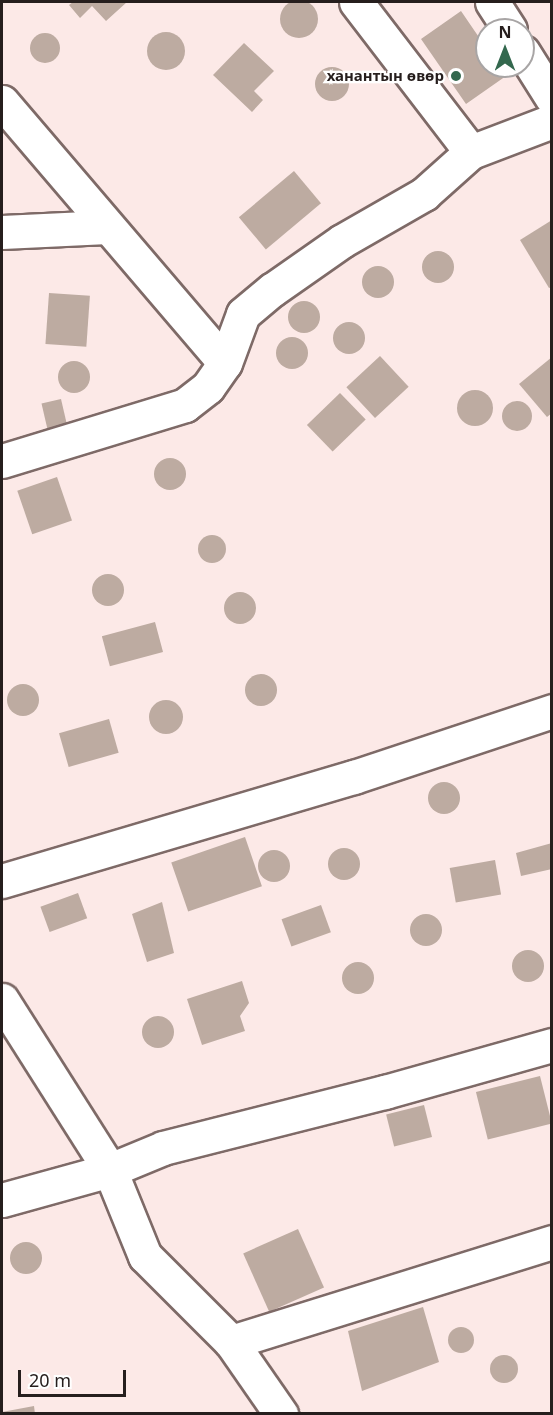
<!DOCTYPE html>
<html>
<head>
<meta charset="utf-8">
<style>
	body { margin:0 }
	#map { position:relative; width:553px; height:1415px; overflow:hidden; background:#fce9e7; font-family:"Noto Sans",sans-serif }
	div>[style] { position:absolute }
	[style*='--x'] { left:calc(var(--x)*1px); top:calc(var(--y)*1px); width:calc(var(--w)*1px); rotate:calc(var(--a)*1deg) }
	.building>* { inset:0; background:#bdaba1; transform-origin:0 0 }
	.round { border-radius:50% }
	.roads { filter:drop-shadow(2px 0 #7e6a67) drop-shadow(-2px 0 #7e6a67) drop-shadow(0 2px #7e6a67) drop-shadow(0 -2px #7e6a67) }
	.minor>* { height:33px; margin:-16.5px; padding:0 16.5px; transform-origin:16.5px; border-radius:16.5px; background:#fff }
	.secondary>* { height:33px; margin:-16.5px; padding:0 16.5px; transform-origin:16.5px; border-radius:16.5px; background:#fff }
	.dots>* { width:16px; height:16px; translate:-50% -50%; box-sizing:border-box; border:3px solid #fff; border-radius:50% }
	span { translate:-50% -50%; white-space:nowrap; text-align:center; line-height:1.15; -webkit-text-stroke:4.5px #fff; paint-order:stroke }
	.poi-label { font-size:15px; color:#261e1d; font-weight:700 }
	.right { translate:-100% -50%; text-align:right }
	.frame { position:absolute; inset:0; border:3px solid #261e1d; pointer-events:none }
	.north { position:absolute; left:475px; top:18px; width:60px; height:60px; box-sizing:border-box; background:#fff; border:2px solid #a8a5a5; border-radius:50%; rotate:0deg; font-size:16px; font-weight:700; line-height:24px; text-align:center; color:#261e1d }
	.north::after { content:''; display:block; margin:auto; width:21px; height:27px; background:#33684e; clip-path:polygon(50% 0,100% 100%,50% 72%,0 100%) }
	.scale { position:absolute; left:18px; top:1370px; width:108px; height:27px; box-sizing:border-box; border:3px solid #261e1d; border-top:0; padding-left:8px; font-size:18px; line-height:21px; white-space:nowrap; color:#261e1d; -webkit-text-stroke:4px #fff; paint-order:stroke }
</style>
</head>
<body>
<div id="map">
	<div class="building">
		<i class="round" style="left:280px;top:0;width:38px;height:38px"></i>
		<i style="clip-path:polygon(73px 2px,127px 2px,106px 21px,92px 6px,80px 18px,69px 5px)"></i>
		<i style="clip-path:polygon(461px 11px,487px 49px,487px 66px,499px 66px,506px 76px,466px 104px,421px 39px)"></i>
		<i class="round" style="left:147px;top:32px;width:38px;height:38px"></i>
		<i class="round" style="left:30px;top:33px;width:30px;height:30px"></i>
		<i style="clip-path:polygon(244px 43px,274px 71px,254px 91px,263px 100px,252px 112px,213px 75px)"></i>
		<i class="round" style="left:315px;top:67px;width:34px;height:34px"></i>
		<i style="left:294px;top:171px;width:42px;height:72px;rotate:50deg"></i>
		<i style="clip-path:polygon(552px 220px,552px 287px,549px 288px,520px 240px)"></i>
		<i class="round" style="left:422px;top:251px;width:32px;height:32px"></i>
		<i class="round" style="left:362px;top:266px;width:32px;height:32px"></i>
		<i style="left:49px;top:293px;width:41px;height:51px;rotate:4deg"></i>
		<i class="round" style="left:288px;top:301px;width:32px;height:32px"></i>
		<i class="round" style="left:333px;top:322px;width:32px;height:32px"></i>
		<i class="round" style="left:276px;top:337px;width:32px;height:32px"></i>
		<i style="left:380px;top:356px;width:42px;height:46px;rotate:47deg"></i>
		<i style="clip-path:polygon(552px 357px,552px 413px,547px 417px,519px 384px)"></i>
		<i class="round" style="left:58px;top:361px;width:32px;height:32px"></i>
		<i class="round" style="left:457px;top:390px;width:36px;height:36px"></i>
		<i style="left:340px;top:393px;width:37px;height:46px;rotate:46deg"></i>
		<i style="left:61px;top:399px;width:26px;height:20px;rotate:77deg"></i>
		<i class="round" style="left:502px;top:401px;width:30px;height:30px"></i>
		<i class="round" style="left:154px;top:458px;width:32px;height:32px"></i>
		<i style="left:57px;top:477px;width:46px;height:42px;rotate:71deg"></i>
		<i class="round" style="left:198px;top:535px;width:28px;height:28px"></i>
		<i class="round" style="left:92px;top:574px;width:32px;height:32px"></i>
		<i class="round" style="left:224px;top:592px;width:32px;height:32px"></i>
		<i style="left:155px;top:622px;width:31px;height:55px;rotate:75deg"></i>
		<i class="round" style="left:245px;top:674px;width:32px;height:32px"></i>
		<i class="round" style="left:7px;top:684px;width:32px;height:32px"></i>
		<i class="round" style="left:149px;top:700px;width:34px;height:34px"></i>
		<i style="left:109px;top:719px;width:35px;height:52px;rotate:74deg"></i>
		<i class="round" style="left:428px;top:782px;width:32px;height:32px"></i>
		<i style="left:245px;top:837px;width:52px;height:78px;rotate:71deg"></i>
		<i style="clip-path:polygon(552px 843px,552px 869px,521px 876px,516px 853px)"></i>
		<i class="round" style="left:328px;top:848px;width:32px;height:32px"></i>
		<i class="round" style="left:258px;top:850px;width:32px;height:32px"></i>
		<i style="left:495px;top:860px;width:35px;height:46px;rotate:80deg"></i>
		<i style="left:78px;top:893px;width:27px;height:40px;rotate:70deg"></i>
		<i style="clip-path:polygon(162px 902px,174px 953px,147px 962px,132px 914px)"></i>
		<i style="left:321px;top:905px;width:29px;height:42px;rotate:70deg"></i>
		<i class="round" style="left:410px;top:914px;width:32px;height:32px"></i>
		<i class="round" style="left:512px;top:950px;width:32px;height:32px"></i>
		<i class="round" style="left:342px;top:962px;width:32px;height:32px"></i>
		<i style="clip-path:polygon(242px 981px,249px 1003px,240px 1016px,245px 1031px,202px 1045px,187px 999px)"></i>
		<i class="round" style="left:142px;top:1016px;width:32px;height:32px"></i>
		<i style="left:540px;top:1076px;width:49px;height:66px;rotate:76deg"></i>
		<i style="left:424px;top:1105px;width:33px;height:39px;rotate:76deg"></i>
		<i style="left:298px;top:1229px;width:64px;height:60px;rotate:66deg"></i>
		<i class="round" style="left:10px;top:1242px;width:32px;height:32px"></i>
		<i style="clip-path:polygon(423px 1307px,439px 1362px,362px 1391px,348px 1331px)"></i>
		<i class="round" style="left:448px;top:1327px;width:26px;height:26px"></i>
		<i class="round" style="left:490px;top:1355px;width:28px;height:28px"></i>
		<i style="clip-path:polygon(34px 1406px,35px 1414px,2px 1414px,2px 1412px)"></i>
	</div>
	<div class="roads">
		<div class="minor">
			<i style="--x:356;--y:2;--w:189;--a:52.5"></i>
			<i style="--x:2;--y:102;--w:343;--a:49.5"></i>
			<i style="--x:2;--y:232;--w:105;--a:-2.7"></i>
			<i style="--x:2;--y:461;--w:191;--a:-17"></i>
			<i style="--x:185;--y:405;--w:29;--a:-38"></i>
			<i style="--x:208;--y:387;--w:29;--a:-55"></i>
			<i style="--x:225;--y:363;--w:52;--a:-69.8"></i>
			<i style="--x:243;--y:314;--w:38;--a:-40"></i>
			<i style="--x:272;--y:290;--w:85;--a:-35"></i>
			<i style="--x:342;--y:241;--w:95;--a:-29.8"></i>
			<i style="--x:424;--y:194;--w:63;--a:-41.8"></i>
			<i style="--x:471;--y:152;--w:87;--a:-20.9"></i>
			<i style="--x:2;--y:881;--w:367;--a:-16.5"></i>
			<i style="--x:354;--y:777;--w:209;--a:-18.4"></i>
			<i style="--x:2;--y:1000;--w:201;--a:57.6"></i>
			<i style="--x:110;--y:1170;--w:93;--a:67.9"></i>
			<i style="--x:145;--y:1256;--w:122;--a:45"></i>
			<i style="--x:231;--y:1342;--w:88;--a:55.2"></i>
			<i style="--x:2;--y:1200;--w:112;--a:-15.5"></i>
			<i style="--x:110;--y:1170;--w:57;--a:-22.5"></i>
			<i style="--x:163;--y:1148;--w:229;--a:-14.2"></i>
			<i style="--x:385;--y:1092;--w:173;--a:-15.7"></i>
			<i style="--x:231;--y:1342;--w:336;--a:-17.3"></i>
		</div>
		<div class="secondary">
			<i style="--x:492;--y:2;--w:33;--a:57"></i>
			<i style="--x:523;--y:52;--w:54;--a:57.8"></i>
		</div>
	</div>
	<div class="dots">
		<i style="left:456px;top:76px;background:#33684e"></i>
	</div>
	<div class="poi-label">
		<span class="right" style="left:444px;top:76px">ханантын өвөр</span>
	</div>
	<div class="frame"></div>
	<div class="north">N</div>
	<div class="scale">20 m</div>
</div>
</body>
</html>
